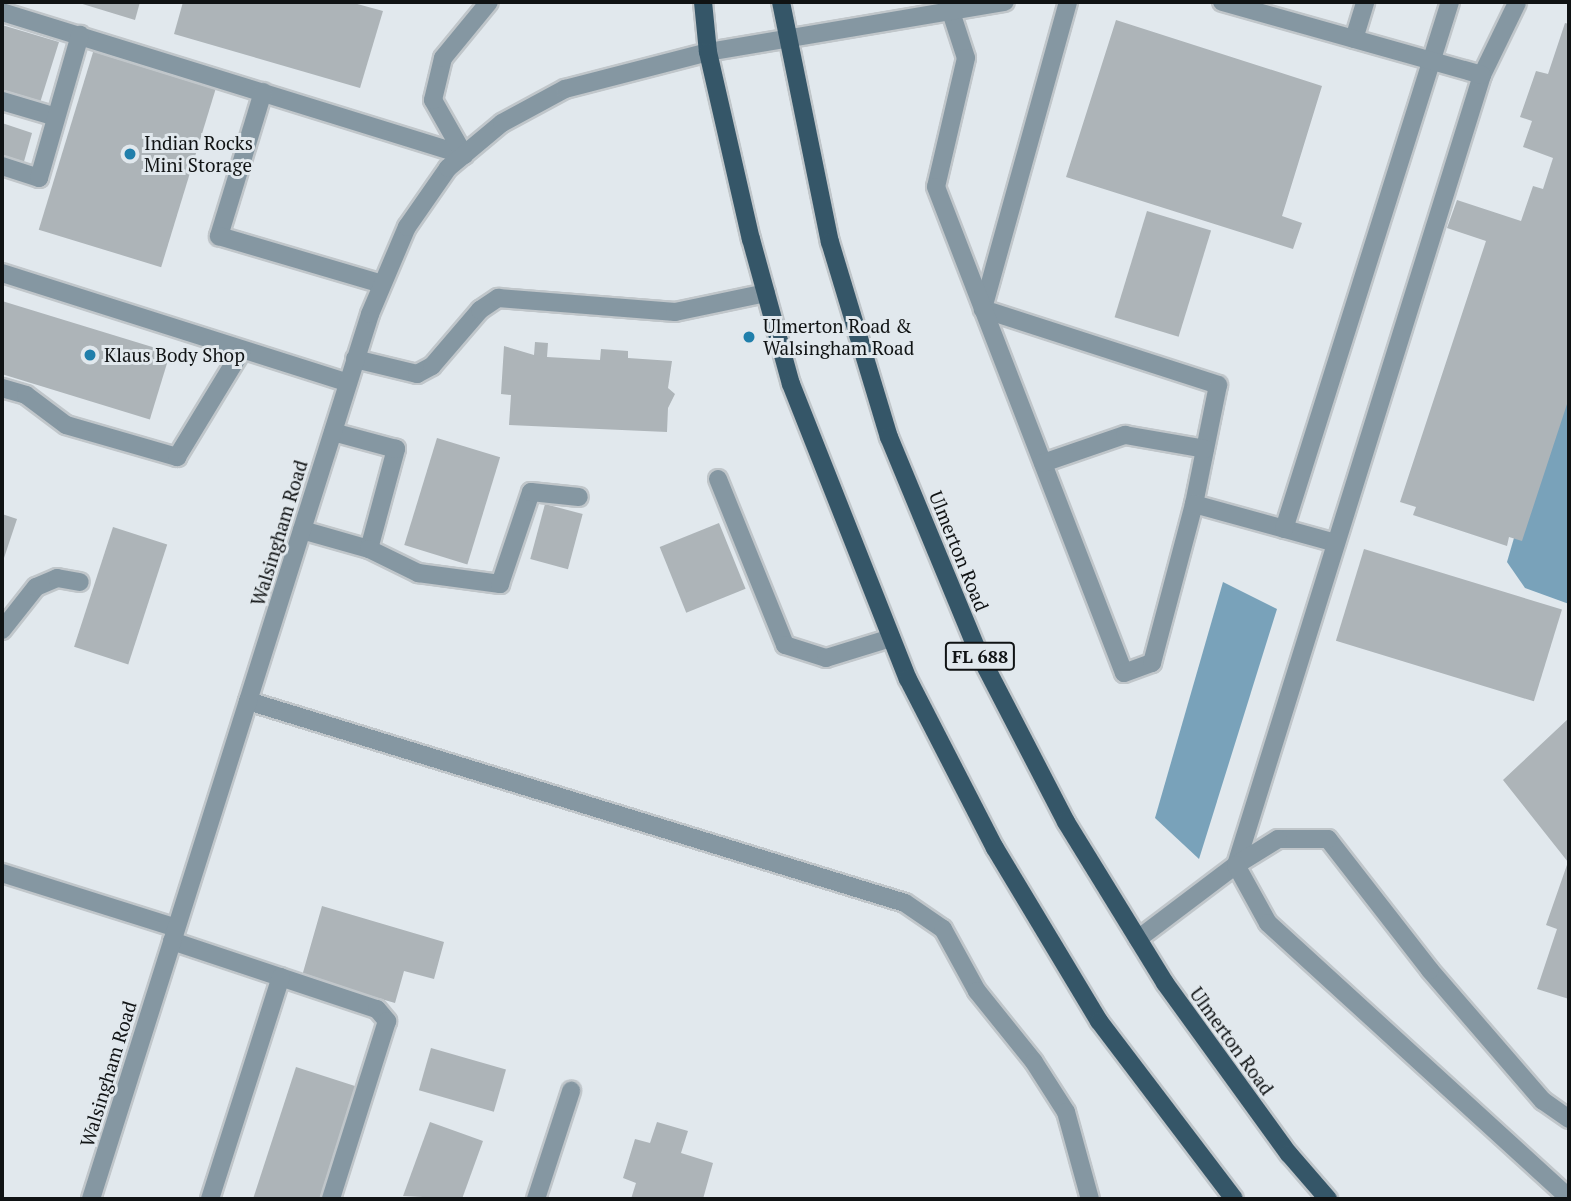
<!DOCTYPE html>
<html>
<head>
<meta charset="utf-8">
<style>
	body { margin:0 }
	#map { position:relative; width:1571px; height:1201px; overflow:hidden; background:#e1e8ed; font-family:"PT Serif",serif }
	div>[style] { position:absolute }
	[style*='--x'] { left:calc(var(--x)*1px); top:calc(var(--y)*1px); width:calc(var(--w)*1px); rotate:calc(var(--a)*1deg) }
	.water>* { inset:0; background:#79a2ba }
	.building>* { inset:0; background:#adb4b8; transform-origin:0 0 }
	.roads { filter:drop-shadow(2px 0 #c0c6ca) drop-shadow(-2px 0 #c0c6ca) drop-shadow(0 2px #c0c6ca) drop-shadow(0 -2px #c0c6ca) }
	.minor>* { height:18px; margin:-9px; padding:0 9px; transform-origin:9px; border-radius:9px; background:#8597a2 }
	.major>* { height:18px; margin:-9px; padding:0 9px; transform-origin:9px; border-radius:9px; background:#355668 }
	.dots>* { width:19px; height:19px; translate:-50% -50%; box-sizing:border-box; border:4px solid #e1e8ed; border-radius:50% }
	span { translate:-50% -50%; white-space:nowrap; text-align:center; line-height:1.15; -webkit-text-stroke:6px #e1e8ed; paint-order:stroke }
	.shield-label span { padding:2px 5px; background:#e1e8ed; border:2px solid; border-radius:5px; -webkit-text-stroke-width:0 }
	.shield-label { font-size:18px; color:#101314; font-weight:700 }
	.poi-label { font-size:19px; color:#101314 }
	.left { translate:0 -50%; text-align:left }
	.street-label { font-size:19px; color:#101314 }
	.frame { position:absolute; inset:0; border:4px solid #101314; pointer-events:none }
</style>
</head>
<body>
<div id="map">
	<div class="water">
		<i style="clip-path:polygon(1567px 356px,1569px 357px,1569px 604px,1525px 588px,1507px 562px)"></i>
		<i style="clip-path:polygon(1223px 582px,1277px 609px,1199px 859px,1155px 818px)"></i>
	</div>
	<div class="building">
		<i style="clip-path:polygon(76px 2px,140px 2px,135px 20px)"></i>
		<i style="clip-path:polygon(183px 2px,350px 2px,383px 11px,360px 88px,174px 34px)"></i>
		<i style="clip-path:polygon(1116px 20px,1322px 86px,1282px 216px,1302px 223px,1293px 249px,1066px 177px)"></i>
		<i style="clip-path:polygon(1565px 23px,1569px 24px,1569px 398px,1522px 541px,1509px 537px,1507px 546px,1413px 515px,1416px 507px,1400px 502px,1486px 241px,1447px 228px,1457px 200px,1521px 221px,1533px 186px,1543px 189px,1553px 158px,1523px 147px,1532px 121px,1520px 117px,1536px 71px,1548px 74px)"></i>
		<i style="clip-path:polygon(2px 25px,59px 42px,39px 106px,2px 95px)"></i>
		<i style="left:94px;top:49px;width:128px;height:189px;rotate:17deg"></i>
		<i style="clip-path:polygon(2px 123px,32px 133px,23px 165px,2px 158px)"></i>
		<i style="left:1147px;top:211px;width:67px;height:111px;rotate:17deg"></i>
		<i style="left:2px;top:301px;width:176px;height:70px;rotate:17deg"></i>
		<i style="clip-path:polygon(535px 342px,548px 343px,547px 357px,600px 360px,601px 349px,628px 351px,628px 358px,672px 361px,668px 388px,675px 394px,668px 408px,667px 432px,509px 425px,511px 395px,501px 394px,504px 346px,534px 355px)"></i>
		<i style="left:437px;top:438px;width:66px;height:112px;rotate:17deg"></i>
		<i style="left:545px;top:504px;width:39px;height:57px;rotate:15deg"></i>
		<i style="clip-path:polygon(2px 514px,17px 519px,2px 564px)"></i>
		<i style="left:719px;top:523px;width:71px;height:64px;rotate:68deg"></i>
		<i style="left:113px;top:527px;width:57px;height:126px;rotate:18deg"></i>
		<i style="left:1364px;top:549px;width:207px;height:96px;rotate:17deg"></i>
		<i style="clip-path:polygon(1569px 718px,1569px 999px,1537px 989px,1557px 929px,1546px 925px,1568px 862px,1503px 780px)"></i>
		<i style="clip-path:polygon(322px 906px,444px 942px,434px 979px,404px 971px,395px 1003px,302px 976px)"></i>
		<i style="left:431px;top:1048px;width:78px;height:44px;rotate:16deg"></i>
		<i style="clip-path:polygon(296px 1067px,358px 1087px,322px 1199px,253px 1199px)"></i>
		<i style="clip-path:polygon(430px 1122px,483px 1141px,462px 1199px,403px 1196px)"></i>
		<i style="clip-path:polygon(657px 1122px,688px 1131px,681px 1153px,713px 1163px,703px 1199px,631px 1199px,636px 1183px,623px 1178px,635px 1139px,650px 1143px)"></i>
	</div>
	<div class="roads">
		<div class="minor">
			<i style="--x:1068;--y:2;--w:319;--a:105.5"></i>
			<i style="--x:983;--y:309;--w:247;--a:17.9"></i>
			<i style="--x:1218;--y:385;--w:121;--a:101.4"></i>
			<i style="--x:2;--y:12;--w:484;--a:17.2"></i>
			<i style="--x:951;--y:12;--w:48;--a:71.9"></i>
			<i style="--x:966;--y:58;--w:132;--a:103.1"></i>
			<i style="--x:936;--y:187;--w:521;--a:68.85"></i>
			<i style="--x:1124;--y:673;--w:30;--a:-20"></i>
			<i style="--x:1152;--y:663;--w:164;--a:-75.2"></i>
			<i style="--x:1194;--y:504;--w:147;--a:15.4"></i>
			<i style="--x:1354;--y:39;--w:39;--a:-73"></i>
			<i style="--x:1482;--y:75;--w:80;--a:-64.1"></i>
			<i style="--x:263;--y:92;--w:151;--a:107"></i>
			<i style="--x:219;--y:236;--w:170;--a:16.4"></i>
			<i style="--x:2;--y:101;--w:56;--a:16.5"></i>
			<i style="--x:464;--y:155;--w:63;--a:-119.4"></i>
			<i style="--x:433;--y:100;--w:43;--a:-76.6"></i>
			<i style="--x:443;--y:58;--w:72;--a:-50.6"></i>
			<i style="--x:2;--y:166;--w:39;--a:18"></i>
			<i style="--x:39;--y:178;--w:149;--a:-74"></i>
			<i style="--x:2;--y:273;--w:363;--a:17.6"></i>
			<i style="--x:355;--y:359;--w:64;--a:13.6"></i>
			<i style="--x:417;--y:374;--w:17;--a:-28"></i>
			<i style="--x:432;--y:366;--w:74;--a:-49.4"></i>
			<i style="--x:480;--y:310;--w:22;--a:-34"></i>
			<i style="--x:498;--y:298;--w:178;--a:4.5"></i>
			<i style="--x:675;--y:312;--w:93;--a:-11.8"></i>
			<i style="--x:2;--y:388;--w:25;--a:16"></i>
			<i style="--x:26;--y:395;--w:50;--a:36.9"></i>
			<i style="--x:66;--y:425;--w:116;--a:16.1"></i>
			<i style="--x:177;--y:457;--w:125;--a:-58.7"></i>
			<i style="--x:1043;--y:463;--w:87;--a:-18.9"></i>
			<i style="--x:1125;--y:435;--w:81;--a:9.9"></i>
			<i style="--x:718;--y:479;--w:179;--a:68"></i>
			<i style="--x:785;--y:645;--w:43;--a:17.6"></i>
			<i style="--x:826;--y:658;--w:68;--a:-17.1"></i>
			<i style="--x:1284;--y:529;--w:553;--a:-72.52"></i>
			<i style="--x:302;--y:530;--w:70;--a:15.8"></i>
			<i style="--x:369;--y:549;--w:104;--a:-74.9"></i>
			<i style="--x:396;--y:449;--w:65;--a:-164.9"></i>
			<i style="--x:369;--y:549;--w:55;--a:26.1"></i>
			<i style="--x:418;--y:573;--w:83;--a:7.6"></i>
			<i style="--x:500;--y:584;--w:97;--a:-71.4"></i>
			<i style="--x:531;--y:492;--w:48;--a:5.9"></i>
			<i style="--x:2;--y:630;--w:55;--a:-51.7"></i>
			<i style="--x:36;--y:587;--w:23;--a:-23"></i>
			<i style="--x:57;--y:578;--w:23;--a:10"></i>
			<i style="--x:248;--y:701;--w:687;--a:17.09"></i>
			<i style="--x:905;--y:903;--w:46;--a:34.4"></i>
			<i style="--x:943;--y:929;--w:71;--a:61.3"></i>
			<i style="--x:977;--y:991;--w:91;--a:51.2"></i>
			<i style="--x:1034;--y:1062;--w:59;--a:57.4"></i>
			<i style="--x:1066;--y:1112;--w:90;--a:74.6"></i>
			<i style="--x:2;--y:873;--w:182;--a:17.5"></i>
			<i style="--x:1138;--y:939;--w:123;--a:-37.1"></i>
			<i style="--x:1236;--y:865;--w:827;--a:-72.7"></i>
			<i style="--x:1482;--y:75;--w:270;--a:-164.3"></i>
			<i style="--x:172;--y:941;--w:216;--a:18.4"></i>
			<i style="--x:377;--y:1009;--w:16;--a:50"></i>
			<i style="--x:387;--y:1021;--w:187;--a:107.5"></i>
			<i style="--x:1569;--y:1119;--w:32;--a:-145"></i>
			<i style="--x:1543;--y:1101;--w:173;--a:-130.8"></i>
			<i style="--x:1430;--y:970;--w:166;--a:-127.9"></i>
			<i style="--x:1328;--y:839;--w:50;--a:180"></i>
			<i style="--x:1278;--y:839;--w:49;--a:148.2"></i>
			<i style="--x:1236;--y:865;--w:66;--a:61.1"></i>
			<i style="--x:1268;--y:923;--w:408;--a:42.4"></i>
			<i style="--x:91;--y:1199;--w:928;--a:-72.5"></i>
			<i style="--x:370;--y:314;--w:95;--a:-67"></i>
			<i style="--x:407;--y:227;--w:72;--a:-55.2"></i>
			<i style="--x:448;--y:168;--w:70;--a:-39.8"></i>
			<i style="--x:502;--y:123;--w:72;--a:-28.4"></i>
			<i style="--x:565;--y:89;--w:148;--a:-14.5"></i>
			<i style="--x:708;--y:52;--w:301;--a:-9.6"></i>
			<i style="--x:210;--y:1199;--w:233;--a:-72.3"></i>
			<i style="--x:536;--y:1199;--w:114;--a:-72"></i>
		</div>
		<div class="major">
			<i style="--x:703;--y:2;--w:50;--a:84.3"></i>
			<i style="--x:708;--y:52;--w:192;--a:77.1"></i>
			<i style="--x:751;--y:239;--w:150;--a:74.6"></i>
			<i style="--x:791;--y:384;--w:317;--a:68.4"></i>
			<i style="--x:908;--y:679;--w:190;--a:62.8"></i>
			<i style="--x:995;--y:848;--w:202;--a:59"></i>
			<i style="--x:1099;--y:1021;--w:223;--a:52.8"></i>
			<i style="--x:781;--y:2;--w:245;--a:78.5"></i>
			<i style="--x:830;--y:242;--w:204;--a:73.2"></i>
			<i style="--x:889;--y:437;--w:233;--a:67.5"></i>
			<i style="--x:978;--y:652;--w:191;--a:62.6"></i>
			<i style="--x:1066;--y:822;--w:189;--a:58.4"></i>
			<i style="--x:1165;--y:983;--w:211;--a:54.1"></i>
			<i style="--x:1289;--y:1154;--w:60;--a:49.1"></i>
		</div>
	</div>
	<div class="dots">
		<i style="left:130px;top:154px;background:#207fab"></i>
		<i style="left:749px;top:337px;background:#207fab"></i>
		<i style="left:90px;top:355px;background:#207fab"></i>
	</div>
	<div class="shield-label">
		<span style="left:980px;top:656px">FL 688</span>
	</div>
	<div class="poi-label">
		<span class="left" style="left:144px;top:154px">Indian Rocks<br>Mini Storage</span>
		<span class="left" style="left:763px;top:337px">Ulmerton Road &amp;<br>Walsingham Road</span>
		<span class="left" style="left:104px;top:355px">Klaus Body Shop</span>
	</div>
	<div class="street-label">
		<span style="left:279px;top:533px;rotate:-73deg">Walsingham Road</span>
		<span style="left:959px;top:551px;rotate:68deg">Ulmerton Road</span>
		<span style="left:1232px;top:1041px;rotate:54deg">Ulmerton Road</span>
		<span style="left:108px;top:1074px;rotate:-73deg">Walsingham Road</span>
	</div>
	<div class="frame"></div>
</div>
</body>
</html>
